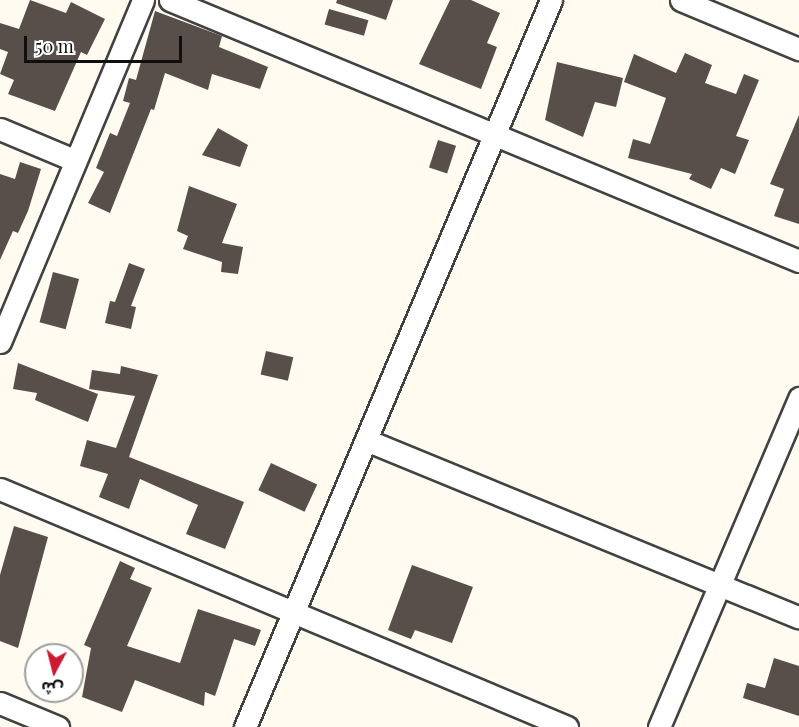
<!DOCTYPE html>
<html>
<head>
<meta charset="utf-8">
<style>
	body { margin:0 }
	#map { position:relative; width:799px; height:727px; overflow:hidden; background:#fffbf1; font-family:"Playfair Display","Noto Sans Arabic",serif }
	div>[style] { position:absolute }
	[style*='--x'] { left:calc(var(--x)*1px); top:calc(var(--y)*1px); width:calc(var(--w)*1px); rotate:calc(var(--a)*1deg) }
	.building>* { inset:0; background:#594f4a; transform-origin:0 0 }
	.roads { filter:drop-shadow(2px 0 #424242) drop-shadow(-2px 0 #424242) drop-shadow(0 2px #424242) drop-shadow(0 -2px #424242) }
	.minor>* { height:21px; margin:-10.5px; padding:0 10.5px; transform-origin:10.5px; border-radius:10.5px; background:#fff }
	span { translate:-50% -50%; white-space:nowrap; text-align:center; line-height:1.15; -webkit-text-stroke:6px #fff; paint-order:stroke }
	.north { position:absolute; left:24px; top:643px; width:60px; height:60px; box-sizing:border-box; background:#fff; border:2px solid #9f9f9f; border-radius:50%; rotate:187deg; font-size:16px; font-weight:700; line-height:24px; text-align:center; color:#0f0f0f }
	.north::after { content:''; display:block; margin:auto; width:21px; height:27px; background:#cd1932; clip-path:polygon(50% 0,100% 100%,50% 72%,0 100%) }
	.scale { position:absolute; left:24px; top:36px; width:158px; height:27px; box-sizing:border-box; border:3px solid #0f0f0f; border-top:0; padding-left:8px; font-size:18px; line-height:21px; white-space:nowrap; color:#0f0f0f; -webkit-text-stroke:4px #fff; paint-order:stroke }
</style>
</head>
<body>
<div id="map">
	<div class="building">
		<i style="clip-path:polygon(30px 0,66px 13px,71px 2px,105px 19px,87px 55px,81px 52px,55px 111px,8px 94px,14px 80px,0 74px,8px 52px,0 49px,0 23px,19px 29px)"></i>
		<i style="clip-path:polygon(337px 0,393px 0,386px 20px,336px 3px)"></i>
		<i style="clip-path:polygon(450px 0,471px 0,500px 13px,487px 43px,497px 47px,481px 89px,419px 64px)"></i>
		<i style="left:329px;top:9px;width:41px;height:16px;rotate:16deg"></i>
		<i style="clip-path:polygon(155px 11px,222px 36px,219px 47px,268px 67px,260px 89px,212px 74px,208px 90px,165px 73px,154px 110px,151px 109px,110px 213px,88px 203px,104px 172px,96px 168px,110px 133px,117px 136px,130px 103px,123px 101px,129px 78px,136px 80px)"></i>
		<i style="clip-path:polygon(685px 53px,712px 65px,705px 83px,736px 94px,744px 74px,759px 80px,736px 136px,749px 140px,735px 174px,721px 168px,711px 189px,689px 179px,692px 174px,628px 158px,633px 139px,650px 144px,666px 98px,624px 82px,634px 54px,676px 73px)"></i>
		<i style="clip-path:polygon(557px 62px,623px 78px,616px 107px,595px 102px,583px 137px,545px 120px)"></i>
		<i style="clip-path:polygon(799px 115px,799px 224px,774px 216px,784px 189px,770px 184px)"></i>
		<i style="clip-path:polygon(218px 128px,248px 145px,240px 167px,202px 155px)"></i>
		<i style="left:438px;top:140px;width:19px;height:29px;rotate:18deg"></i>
		<i style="clip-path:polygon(20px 162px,41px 169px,28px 211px,18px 233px,13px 231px,0 260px,0 174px,15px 179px)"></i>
		<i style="clip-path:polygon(189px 186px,237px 204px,222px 243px,243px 247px,238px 274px,221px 272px,222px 262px,183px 249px,188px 236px,177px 231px)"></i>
		<i style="clip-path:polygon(129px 263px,145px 269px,131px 306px,136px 307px,131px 329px,105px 323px,110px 301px,115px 302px)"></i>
		<i style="left:53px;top:272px;width:27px;height:52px;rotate:15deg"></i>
		<i style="left:266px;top:351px;width:28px;height:24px;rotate:13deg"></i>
		<i style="clip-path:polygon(18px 363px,98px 394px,88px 422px,35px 400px,37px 393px,13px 389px)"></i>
		<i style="clip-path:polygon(121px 366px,158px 375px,129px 457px,244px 502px,225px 549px,186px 534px,198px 505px,140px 479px,129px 509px,99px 497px,108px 474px,80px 466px,87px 440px,116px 448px,135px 396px,89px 389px,92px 370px,120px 374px)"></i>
		<i style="left:271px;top:463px;width:51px;height:30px;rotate:25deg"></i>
		<i style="clip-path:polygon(14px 526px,48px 537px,18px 648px,0 641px,0 575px)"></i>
		<i style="clip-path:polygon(120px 561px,135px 568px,130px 579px,152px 588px,127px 646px,180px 663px,198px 609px,261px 630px,255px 646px,234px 639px,215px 696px,205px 692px,204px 706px,135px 680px,122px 712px,82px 697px,91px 648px,84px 645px)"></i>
		<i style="clip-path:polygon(412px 565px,473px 587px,452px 643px,415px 630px,411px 639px,388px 630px)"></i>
		<i style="clip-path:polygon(774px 658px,799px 666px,799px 716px,743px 698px,747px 683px,765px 688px)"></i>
	</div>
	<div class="roads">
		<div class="minor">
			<i style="--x:170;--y:0;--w:681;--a:22.54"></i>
			<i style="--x:681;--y:0;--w:128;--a:22.6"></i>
			<i style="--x:0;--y:129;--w:82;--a:22.8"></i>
			<i style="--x:0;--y:342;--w:371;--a:-67.3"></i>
			<i style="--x:366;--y:440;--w:468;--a:22.3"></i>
			<i style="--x:0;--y:489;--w:615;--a:22.77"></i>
			<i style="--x:0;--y:703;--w:63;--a:22.5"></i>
			<i style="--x:245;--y:727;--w:789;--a:-67.17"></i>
			<i style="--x:659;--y:727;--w:358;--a:-66.9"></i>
		</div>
	</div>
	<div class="north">ش</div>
	<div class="scale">50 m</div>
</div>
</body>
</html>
